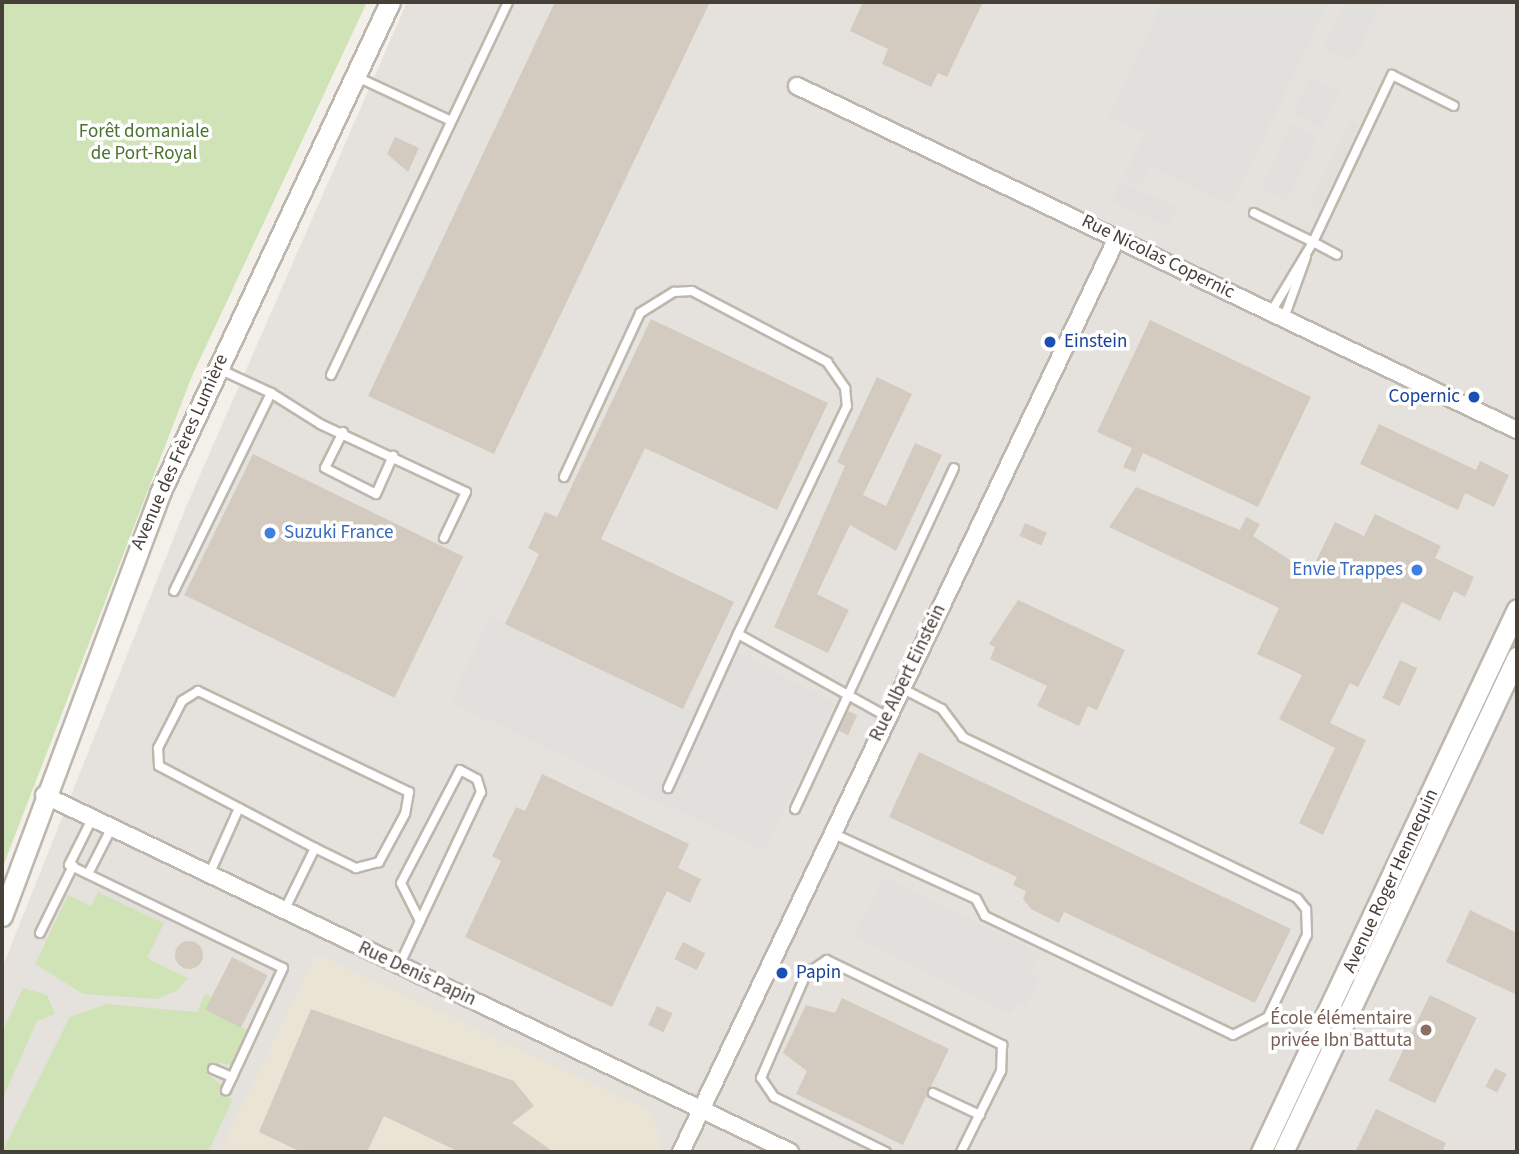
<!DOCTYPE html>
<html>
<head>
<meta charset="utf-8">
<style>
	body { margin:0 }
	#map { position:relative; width:1519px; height:1154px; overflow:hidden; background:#f3f0e9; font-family:"Source Sans 3",sans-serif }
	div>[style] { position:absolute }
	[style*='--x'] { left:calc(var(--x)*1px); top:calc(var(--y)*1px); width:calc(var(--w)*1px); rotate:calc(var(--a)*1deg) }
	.industrial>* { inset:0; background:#e5e2de }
	.education>* { inset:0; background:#eae4d5 }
	.green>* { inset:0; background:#cfe3b6 }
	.parking>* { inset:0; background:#e2e0dd; transform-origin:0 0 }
	.building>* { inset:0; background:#d3cbc0; transform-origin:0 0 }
	.round { border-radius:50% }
	.roads { filter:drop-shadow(2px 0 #bdb7ad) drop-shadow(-2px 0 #bdb7ad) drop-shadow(0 2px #bdb7ad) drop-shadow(0 -2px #bdb7ad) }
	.service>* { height:8px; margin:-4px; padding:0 4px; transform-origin:4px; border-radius:4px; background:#fff }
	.minor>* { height:16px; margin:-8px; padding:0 8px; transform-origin:8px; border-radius:8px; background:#fff }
	.tertiary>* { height:19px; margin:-9.5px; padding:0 9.5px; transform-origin:9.5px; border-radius:9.5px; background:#fff }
	.dots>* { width:19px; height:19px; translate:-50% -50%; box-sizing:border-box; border:4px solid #fff; border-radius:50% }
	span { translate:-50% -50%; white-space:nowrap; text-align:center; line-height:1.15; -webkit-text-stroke:7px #fff; paint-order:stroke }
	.park-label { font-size:19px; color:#4b7231 }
	.street-label { font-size:19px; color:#464038 }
	.transit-label { font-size:19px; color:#164399 }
	.left { translate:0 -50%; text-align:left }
	.right { translate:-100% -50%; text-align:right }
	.shop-label { font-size:19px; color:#366cbe }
	.education-label { font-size:19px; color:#785e54 }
	.frame { position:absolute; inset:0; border:4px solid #464038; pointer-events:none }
</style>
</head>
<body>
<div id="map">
	<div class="industrial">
		<i style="clip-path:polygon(407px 2px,1517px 2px,1517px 1152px,2px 1152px,2px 968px,186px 507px)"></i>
	</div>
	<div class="education">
		<i style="clip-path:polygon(316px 954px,649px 1110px,663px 1143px,659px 1152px,220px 1152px)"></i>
	</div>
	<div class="green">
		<i style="clip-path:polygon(2px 2px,367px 2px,192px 376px,2px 869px)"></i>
		<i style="clip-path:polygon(98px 892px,164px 923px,147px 958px,187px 978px,178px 990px,158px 999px,83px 994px,35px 964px,68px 895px,91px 906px)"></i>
		<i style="clip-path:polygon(23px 988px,47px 995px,55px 1014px,37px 1021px,2px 1100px,2px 1032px)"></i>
		<i style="clip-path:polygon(205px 994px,213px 997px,207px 1010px,247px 1030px,231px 1065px,213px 1062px,207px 1074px,222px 1085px,218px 1093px,233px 1099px,208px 1152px,2px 1152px,70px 1017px,106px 1004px,197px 1012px)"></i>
	</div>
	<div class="parking">
		<i style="clip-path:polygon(1163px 2px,1329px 2px,1231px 206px,1150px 167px,1140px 187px,1122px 179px,1145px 133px,1107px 118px)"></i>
		<i style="clip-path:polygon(1345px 2px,1382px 2px,1353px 62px,1322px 49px)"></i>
		<i style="left:1310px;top:77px;width:33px;height:41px;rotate:25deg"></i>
		<i style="clip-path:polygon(1352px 116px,1359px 127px,1318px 214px,1310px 203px)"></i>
		<i style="left:1291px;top:124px;width:30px;height:70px;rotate:26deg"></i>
		<i style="left:1121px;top:182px;width:62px;height:22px;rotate:24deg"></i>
		<i style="clip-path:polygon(491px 616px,691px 711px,727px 646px,835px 703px,764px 852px,450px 702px)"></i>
		<i style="clip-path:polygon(884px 876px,1041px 954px,1031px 973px,1040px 978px,1026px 1007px,1018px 1003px,1011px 1015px,853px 936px)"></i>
		<i style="left:101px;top:887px;width:73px;height:6px;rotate:25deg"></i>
	</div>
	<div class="building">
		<i style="clip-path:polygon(555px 2px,710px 2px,494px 454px,368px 396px)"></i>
		<i style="clip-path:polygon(863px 2px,983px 2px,947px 77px,938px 73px,931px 87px,882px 64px,888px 49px,850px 31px)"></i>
		<i style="clip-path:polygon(395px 137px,419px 148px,408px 172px,387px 154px)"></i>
		<i style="clip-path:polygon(651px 319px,828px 403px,777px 510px,645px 448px,601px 539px,734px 602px,683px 709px,505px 624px,539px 554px,528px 548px,545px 512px,557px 517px)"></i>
		<i style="clip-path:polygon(1150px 320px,1311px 397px,1258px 507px,1143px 453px,1135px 472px,1123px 467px,1132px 448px,1097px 432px)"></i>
		<i style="clip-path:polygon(877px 377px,912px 394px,863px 495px,886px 506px,915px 443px,942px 455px,896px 551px,850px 525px,817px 594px,849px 610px,828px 653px,774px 627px,845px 466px,837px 462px)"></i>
		<i style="clip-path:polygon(1379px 424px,1476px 470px,1480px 461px,1509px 475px,1494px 507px,1465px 493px,1458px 510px,1360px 464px)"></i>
		<i style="left:253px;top:454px;width:234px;height:157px;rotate:26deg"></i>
		<i style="clip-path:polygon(1136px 487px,1240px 530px,1246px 517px,1260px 524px,1253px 536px,1310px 573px,1335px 522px,1364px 536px,1375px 514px,1441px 546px,1435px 558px,1474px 577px,1465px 597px,1454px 591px,1440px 621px,1402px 602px,1358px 687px,1350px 683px,1330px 723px,1366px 740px,1323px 835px,1299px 823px,1335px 748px,1279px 719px,1302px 675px,1257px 654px,1279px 608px,1109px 527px)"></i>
		<i style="left:1025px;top:523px;width:24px;height:14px;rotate:24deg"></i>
		<i style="clip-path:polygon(1018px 600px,1125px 650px,1097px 710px,1088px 706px,1079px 726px,1037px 706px,1047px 686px,990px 659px,995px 647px,989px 644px)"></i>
		<i style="left:1400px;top:660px;width:19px;height:42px;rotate:25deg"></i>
		<i style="left:848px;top:711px;width:10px;height:22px;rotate:24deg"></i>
		<i style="clip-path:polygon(919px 752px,1291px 929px,1255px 1003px,1064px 912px,1059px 923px,1031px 909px,1023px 899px,1026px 891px,1013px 885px,1017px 877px,889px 817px)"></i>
		<i style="clip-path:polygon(542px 774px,689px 844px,678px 868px,701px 879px,690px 903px,667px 891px,612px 1007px,465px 937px,501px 861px,492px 856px,516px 807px,525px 811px)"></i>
		<i style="clip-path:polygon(1470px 910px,1517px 933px,1517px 995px,1446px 962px)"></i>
		<i class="round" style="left:175px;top:941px;width:28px;height:28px"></i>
		<i style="left:683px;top:942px;width:25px;height:19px;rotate:27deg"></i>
		<i style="left:232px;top:957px;width:40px;height:59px;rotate:27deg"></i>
		<i style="left:1430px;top:995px;width:52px;height:95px;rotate:26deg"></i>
		<i style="clip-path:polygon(842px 998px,949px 1049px,903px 1145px,796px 1094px,807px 1071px,783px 1053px,806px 1005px,835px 1013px)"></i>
		<i style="left:657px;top:1006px;width:17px;height:21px;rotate:25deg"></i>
		<i style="clip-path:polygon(311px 1009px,514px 1081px,534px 1106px,512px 1123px,554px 1152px,459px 1152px,384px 1116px,367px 1152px,301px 1152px,259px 1132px)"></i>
		<i style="left:1495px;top:1068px;width:13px;height:21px;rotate:27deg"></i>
		<i style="clip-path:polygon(1376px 1109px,1446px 1143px,1442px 1152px,1355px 1152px)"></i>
	</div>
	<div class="roads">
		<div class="service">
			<i style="--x:355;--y:76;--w:106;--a:25.1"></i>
			<i style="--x:1254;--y:213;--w:66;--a:26.2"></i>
			<i style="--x:1313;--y:242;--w:185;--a:-64.7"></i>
			<i style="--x:1392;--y:75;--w:69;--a:26.6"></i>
			<i style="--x:1271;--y:312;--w:82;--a:-59"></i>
			<i style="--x:1313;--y:242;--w:27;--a:28"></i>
			<i style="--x:1284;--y:318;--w:65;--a:-70.2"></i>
			<i style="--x:331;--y:375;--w:413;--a:-64.6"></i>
			<i style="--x:271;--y:393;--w:58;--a:32.3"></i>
			<i style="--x:320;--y:424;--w:161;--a:25"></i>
			<i style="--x:466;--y:492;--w:51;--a:115.6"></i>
			<i style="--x:343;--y:432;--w:40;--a:116.6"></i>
			<i style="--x:325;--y:468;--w:57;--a:27"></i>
			<i style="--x:376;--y:494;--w:42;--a:-65.9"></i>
			<i style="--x:564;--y:477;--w:181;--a:-65.1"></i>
			<i style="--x:640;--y:313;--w:40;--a:-32"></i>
			<i style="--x:674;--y:292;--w:18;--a:-3"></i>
			<i style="--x:692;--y:291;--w:153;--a:27.7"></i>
			<i style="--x:827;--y:362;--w:32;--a:55"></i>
			<i style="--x:845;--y:388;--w:18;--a:84"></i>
			<i style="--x:847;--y:406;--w:253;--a:115.6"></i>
			<i style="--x:738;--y:634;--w:171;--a:29"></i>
			<i style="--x:174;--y:591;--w:220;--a:-63.9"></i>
			<i style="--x:271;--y:393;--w:57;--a:-155.2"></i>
			<i style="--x:460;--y:770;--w:19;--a:28"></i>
			<i style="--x:477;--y:779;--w:14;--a:73"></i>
			<i style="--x:481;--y:792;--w:143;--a:115.3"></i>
			<i style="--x:420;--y:921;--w:42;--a:-116.6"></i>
			<i style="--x:401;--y:883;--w:127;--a:-62.4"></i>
			<i style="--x:668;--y:788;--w:169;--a:-65.6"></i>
			<i style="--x:239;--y:808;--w:90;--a:-152.3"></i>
			<i style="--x:159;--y:766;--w:18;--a:-93"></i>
			<i style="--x:158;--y:748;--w:53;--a:-62.9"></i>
			<i style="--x:182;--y:701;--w:19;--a:-32"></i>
			<i style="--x:198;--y:691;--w:234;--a:25.6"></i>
			<i style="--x:409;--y:792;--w:22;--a:100"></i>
			<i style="--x:405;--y:814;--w:55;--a:118.4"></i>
			<i style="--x:379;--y:862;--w:24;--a:165"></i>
			<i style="--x:356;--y:868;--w:46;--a:-154"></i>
			<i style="--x:795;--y:809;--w:376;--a:-65"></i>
			<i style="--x:92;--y:819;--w:51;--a:116.6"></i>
			<i style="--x:69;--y:865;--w:237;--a:25.7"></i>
			<i style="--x:283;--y:968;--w:135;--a:115"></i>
			<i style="--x:832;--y:833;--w:158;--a:24.6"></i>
			<i style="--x:976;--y:899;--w:19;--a:62"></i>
			<i style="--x:985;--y:916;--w:275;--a:25.6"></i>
			<i style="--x:1233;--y:1035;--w:39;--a:-27"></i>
			<i style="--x:1268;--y:1017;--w:91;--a:-64.6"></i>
			<i style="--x:1307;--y:935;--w:26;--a:-92"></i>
			<i style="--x:1306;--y:909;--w:14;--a:-129"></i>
			<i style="--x:1297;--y:898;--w:371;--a:-154.3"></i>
			<i style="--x:963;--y:737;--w:35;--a:-127"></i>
			<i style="--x:942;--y:709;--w:46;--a:-152.9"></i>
			<i style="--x:88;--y:874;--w:51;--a:-62.9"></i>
			<i style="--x:209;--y:875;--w:73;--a:-65.9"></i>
			<i style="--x:239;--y:808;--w:86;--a:27.8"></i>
			<i style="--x:315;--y:848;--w:70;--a:116.2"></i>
			<i style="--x:40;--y:933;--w:75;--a:-63.8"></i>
			<i style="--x:399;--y:966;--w:50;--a:-65"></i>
			<i style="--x:213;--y:1069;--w:21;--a:23"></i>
			<i style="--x:933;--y:1093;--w:52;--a:25.1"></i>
			<i style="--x:886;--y:1152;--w:125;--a:-153.8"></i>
			<i style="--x:774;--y:1097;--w:23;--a:-124"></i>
			<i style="--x:761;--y:1078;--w:113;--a:-66.6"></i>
			<i style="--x:806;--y:974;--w:25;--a:-34"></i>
			<i style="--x:827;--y:960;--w:195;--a:25.9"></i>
			<i style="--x:1002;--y:1045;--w:26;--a:92"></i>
			<i style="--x:1001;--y:1071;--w:90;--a:116.3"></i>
		</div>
		<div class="minor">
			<i style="--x:797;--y:86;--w:798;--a:25.54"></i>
			<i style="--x:44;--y:795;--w:827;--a:25.57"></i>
			<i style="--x:681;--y:1152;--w:1013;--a:-64.5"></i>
		</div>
		<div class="tertiary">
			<i style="--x:2;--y:916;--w:452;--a:-69.5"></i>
			<i style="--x:160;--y:493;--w:542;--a:-64.9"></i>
			<i style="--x:1261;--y:1152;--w:600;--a:-64.76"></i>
			<i style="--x:1283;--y:1152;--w:548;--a:-64.7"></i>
		</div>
	</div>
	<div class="dots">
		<i style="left:1050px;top:342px;background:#1a4fb4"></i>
		<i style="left:1474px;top:397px;background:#1a4fb4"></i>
		<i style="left:270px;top:533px;background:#3f7fe0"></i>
		<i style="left:1417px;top:570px;background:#3f7fe0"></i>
		<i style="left:782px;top:973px;background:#1a4fb4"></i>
		<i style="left:1426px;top:1030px;background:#8d6e63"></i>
	</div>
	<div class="park-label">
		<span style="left:144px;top:143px">Forêt domaniale<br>de Port-Royal</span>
	</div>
	<div class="street-label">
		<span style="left:1158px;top:257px;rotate:26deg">Rue Nicolas Copernic</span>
		<span style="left:180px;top:452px;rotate:-66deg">Avenue des Frères Lumière</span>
		<span style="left:908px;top:673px;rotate:-64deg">Rue Albert Einstein</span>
		<span style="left:1391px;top:881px;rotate:-65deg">Avenue Roger Hennequin</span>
		<span style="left:417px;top:974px;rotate:25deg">Rue Denis Papin</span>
	</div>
	<div class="transit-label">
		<span class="left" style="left:1064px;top:342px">Einstein</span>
		<span class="right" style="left:1460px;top:397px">Copernic</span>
		<span class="left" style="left:796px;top:973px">Papin</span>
	</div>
	<div class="shop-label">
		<span class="left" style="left:284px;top:533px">Suzuki France</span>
		<span class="right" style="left:1403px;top:570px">Envie Trappes</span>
	</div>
	<div class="education-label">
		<span class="right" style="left:1412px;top:1030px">École élémentaire<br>privée Ibn Battuta</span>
	</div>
	<div class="frame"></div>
</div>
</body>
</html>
